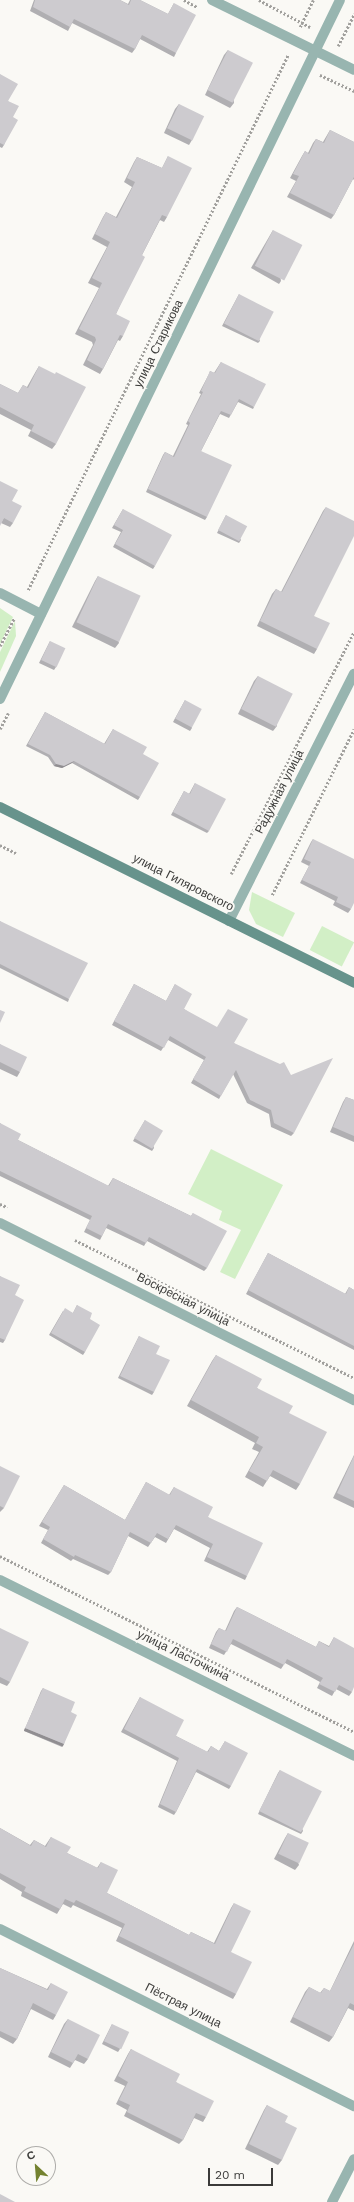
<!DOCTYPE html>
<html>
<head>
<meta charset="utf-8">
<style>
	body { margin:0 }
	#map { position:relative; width:354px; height:2202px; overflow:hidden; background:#faf9f5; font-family:"Work Sans",sans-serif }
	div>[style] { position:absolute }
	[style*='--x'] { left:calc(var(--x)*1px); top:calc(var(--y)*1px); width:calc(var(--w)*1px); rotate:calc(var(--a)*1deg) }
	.green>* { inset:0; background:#d2efc6; transform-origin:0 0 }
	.path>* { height:2.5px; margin-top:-1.25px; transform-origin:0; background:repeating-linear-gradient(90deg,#a1a09d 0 2px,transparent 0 4px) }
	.street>* { height:10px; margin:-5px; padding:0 5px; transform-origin:5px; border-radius:5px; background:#98b5b0 }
	.secondary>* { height:10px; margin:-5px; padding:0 5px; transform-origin:5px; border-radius:5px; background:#67938c }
	.wall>* { inset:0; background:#b0afb2 }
	.shaded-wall>* { inset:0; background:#908e91; transform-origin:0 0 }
	.building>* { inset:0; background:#cdcbcf; transform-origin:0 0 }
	span { translate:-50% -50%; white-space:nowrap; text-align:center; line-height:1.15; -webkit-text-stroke:4px #faf9f5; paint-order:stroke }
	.street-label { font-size:12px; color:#3b3b39 }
	.north { position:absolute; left:16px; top:2146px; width:40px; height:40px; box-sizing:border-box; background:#faf9f5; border:1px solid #aeadaa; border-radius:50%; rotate:334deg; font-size:11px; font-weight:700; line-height:16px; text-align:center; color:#3b3b39 }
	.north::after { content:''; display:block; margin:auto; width:14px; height:18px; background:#748230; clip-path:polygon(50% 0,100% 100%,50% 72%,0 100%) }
	.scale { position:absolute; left:208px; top:2168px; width:65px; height:18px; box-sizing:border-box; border:2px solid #3b3b39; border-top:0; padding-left:5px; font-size:12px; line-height:14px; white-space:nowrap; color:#3b3b39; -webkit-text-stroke:3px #faf9f5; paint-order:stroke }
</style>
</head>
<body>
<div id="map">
	<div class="green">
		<i style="clip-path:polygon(0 608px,13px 617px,0 644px)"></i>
		<i style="clip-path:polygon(15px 621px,16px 636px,0 672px,0 652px)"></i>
		<i style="clip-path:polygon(252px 892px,295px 913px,283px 937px,256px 924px,249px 910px)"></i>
		<i style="left:322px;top:926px;width:36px;height:27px;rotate:27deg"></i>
		<i style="clip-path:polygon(211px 1149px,283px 1185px,235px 1279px,220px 1272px,241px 1230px,219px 1220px,222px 1211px,188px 1194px)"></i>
	</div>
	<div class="path">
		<i style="--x:184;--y:0;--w:15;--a:28"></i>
		<i style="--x:259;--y:0;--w:58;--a:27.9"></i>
		<i style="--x:300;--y:27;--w:30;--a:-64"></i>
		<i style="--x:338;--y:46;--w:36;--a:-63"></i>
		<i style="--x:320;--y:75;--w:38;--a:25"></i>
		<i style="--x:28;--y:590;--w:595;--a:-64.08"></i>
		<i style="--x:0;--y:646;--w:31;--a:-63"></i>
		<i style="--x:0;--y:729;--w:18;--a:-63"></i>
		<i style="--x:0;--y:845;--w:18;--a:27"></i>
		<i style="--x:231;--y:874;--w:271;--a:-63.1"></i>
		<i style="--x:272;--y:895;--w:185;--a:-63.7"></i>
		<i style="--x:0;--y:1204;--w:8;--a:23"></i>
		<i style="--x:75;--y:1240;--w:311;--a:26.3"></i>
		<i style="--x:0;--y:1556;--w:395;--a:26.4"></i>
	</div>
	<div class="street">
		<i style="--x:212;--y:0;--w:158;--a:26.2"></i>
		<i style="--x:0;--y:593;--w:46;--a:27.1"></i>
		<i style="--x:0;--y:699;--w:777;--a:-64.06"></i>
		<i style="--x:229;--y:921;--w:277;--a:-63.2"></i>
		<i style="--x:0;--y:1223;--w:396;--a:26.6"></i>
		<i style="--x:0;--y:1580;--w:395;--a:26.4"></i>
		<i style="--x:0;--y:1929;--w:396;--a:26.6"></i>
		<i style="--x:332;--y:2202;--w:48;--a:-62.9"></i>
	</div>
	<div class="secondary">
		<i style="--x:0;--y:807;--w:395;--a:26.4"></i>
	</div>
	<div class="wall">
		<i style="clip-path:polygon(34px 0,120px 0,128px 4px,130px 0,140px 0,168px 14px,174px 3px,176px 53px,174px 57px,140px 39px,135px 49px,132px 53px,72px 23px,68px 31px,30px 11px)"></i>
		<i style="clip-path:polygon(228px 50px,234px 103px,230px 108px,205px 95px,224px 55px)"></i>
		<i style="clip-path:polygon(0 74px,13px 117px,4px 145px,2px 148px,0 147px)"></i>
		<i style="clip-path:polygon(179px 104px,192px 140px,189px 145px,164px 133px,175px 109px)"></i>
		<i style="clip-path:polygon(330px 130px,354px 142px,354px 180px,353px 179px,334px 215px,331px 219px,287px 197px,296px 181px,290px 178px,302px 156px,305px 151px,308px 153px,313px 143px,316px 139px,323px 142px)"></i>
		<i style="clip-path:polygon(168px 156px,167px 217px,164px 222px,160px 220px,142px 255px,116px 314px,123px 336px,120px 341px,118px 340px,103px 369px,100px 374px,83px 365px,93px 345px,92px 342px,75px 334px,99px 288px,88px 283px,107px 247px,92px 239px,103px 217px,106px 212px,116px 217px,132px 187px,124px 182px,134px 162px,137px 157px,162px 168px)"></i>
		<i style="clip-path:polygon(273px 230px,281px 281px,279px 284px,251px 268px)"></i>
		<i style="clip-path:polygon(239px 294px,260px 341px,258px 343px,222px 326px)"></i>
		<i style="clip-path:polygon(221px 362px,254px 407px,253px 409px,238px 402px,229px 418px,220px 414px,201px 451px,207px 517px,205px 520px,146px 492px,163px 455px,165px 452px,173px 456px,188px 425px,186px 424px,201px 394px,199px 393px,209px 374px,210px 371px,214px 373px)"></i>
		<i style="clip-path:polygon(39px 366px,56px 444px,52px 449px,28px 436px,31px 430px,0 414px,0 384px,18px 393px,23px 385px,27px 387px,36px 371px)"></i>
		<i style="clip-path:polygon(12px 501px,13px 523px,10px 527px,1px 523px)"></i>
		<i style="clip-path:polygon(326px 507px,314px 616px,317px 649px,314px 654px,257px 626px,272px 594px,276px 589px,281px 592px,323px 511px)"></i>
		<i style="clip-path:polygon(123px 509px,155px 566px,153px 569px,113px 547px,121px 532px,112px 528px)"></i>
		<i style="clip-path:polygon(226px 515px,241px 540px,239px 543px,217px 533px)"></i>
		<i style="clip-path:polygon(98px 576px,119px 643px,115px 648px,72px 627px,95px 581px)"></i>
		<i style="clip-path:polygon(50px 641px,56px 667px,54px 670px,39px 663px)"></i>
		<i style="clip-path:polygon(258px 676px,277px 726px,273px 731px,238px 714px,254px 681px)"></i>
		<i style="clip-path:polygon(185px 700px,192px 728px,190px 731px,173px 722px)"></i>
		<i style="clip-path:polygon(45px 712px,104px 744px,113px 729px,143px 754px,140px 797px,138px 800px,72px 763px,62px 768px,54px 766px,48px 757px,26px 746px)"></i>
		<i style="clip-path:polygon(195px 783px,209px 831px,207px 833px,171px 815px,184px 791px,189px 794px)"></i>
		<i style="clip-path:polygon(313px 839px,351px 909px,348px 913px,333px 905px,335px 901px,300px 883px,309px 866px,301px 862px,311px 842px)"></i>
		<i style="clip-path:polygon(0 921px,69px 999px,68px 1002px,0 968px)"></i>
		<i style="clip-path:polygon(134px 984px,166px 1001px,175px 984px,184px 1009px,234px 1043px,294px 1133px,291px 1136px,271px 1127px,269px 1114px,247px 1103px,233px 1074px,219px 1099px,191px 1083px,204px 1060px,168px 1040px,161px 1051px,112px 1025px)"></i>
		<i style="clip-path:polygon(0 1044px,20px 1072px,17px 1077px,0 1069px)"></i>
		<i style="clip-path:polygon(346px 1097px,354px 1100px,354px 1142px,330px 1132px,343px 1102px)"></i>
		<i style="clip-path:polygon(145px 1120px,154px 1148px,152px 1151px,133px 1141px)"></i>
		<i style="clip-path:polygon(0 1123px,18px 1140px,108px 1186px,113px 1178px,191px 1216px,193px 1213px,207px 1268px,204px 1271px,147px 1241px,144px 1246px,106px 1228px,100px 1240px,84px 1232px,90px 1220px,0 1176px)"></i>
		<i style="clip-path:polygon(268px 1253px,345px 1294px,349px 1287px,354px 1290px,354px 1350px,246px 1294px)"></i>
		<i style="clip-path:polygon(0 1276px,15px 1295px,5px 1340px,3px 1343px,0 1342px)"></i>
		<i style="clip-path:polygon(77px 1305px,90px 1319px,85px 1352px,83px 1355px,49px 1335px,63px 1311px,73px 1313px)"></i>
		<i style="clip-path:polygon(139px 1336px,156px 1354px,154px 1392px,152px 1395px,118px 1378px)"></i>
		<i style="clip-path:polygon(216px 1355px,257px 1388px,289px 1413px,300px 1484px,296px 1490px,270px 1476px,263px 1487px,245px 1477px,259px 1452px,252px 1449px,255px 1443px,187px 1406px,212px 1361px)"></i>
		<i style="clip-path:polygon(354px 1455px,354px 1508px,333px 1498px)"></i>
		<i style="clip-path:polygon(0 1466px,4px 1508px,0 1512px)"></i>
		<i style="clip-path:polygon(146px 1482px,169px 1495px,174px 1487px,208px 1517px,247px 1576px,245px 1580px,204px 1561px,210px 1548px,174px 1529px,166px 1543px,155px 1537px,148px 1547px,128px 1536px,111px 1572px,108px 1575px,73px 1559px,71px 1561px,41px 1543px,48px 1530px,39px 1526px,64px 1485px,125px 1520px)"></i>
		<i style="clip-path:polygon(237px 1607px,316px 1647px,319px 1641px,329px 1646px,334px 1637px,352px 1692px,349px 1696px,336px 1689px,332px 1696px,317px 1688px,320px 1682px,285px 1663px,281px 1669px,231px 1644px,224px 1655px,209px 1648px,216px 1632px,219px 1628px,225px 1631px,234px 1611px)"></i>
		<i style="clip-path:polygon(0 1628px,10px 1682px,7px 1686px,0 1683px)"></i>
		<i style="clip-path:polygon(43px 1688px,71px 1712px,64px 1744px,62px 1747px,24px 1731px,41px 1691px)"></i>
		<i style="clip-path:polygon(140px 1697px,176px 1736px,207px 1752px,211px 1746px,219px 1751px,225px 1741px,231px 1786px,229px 1789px,196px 1772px,176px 1812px,174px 1815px,158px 1807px,177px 1761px,121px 1732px)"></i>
		<i style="clip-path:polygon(280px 1770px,303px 1831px,301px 1834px,258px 1814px,278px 1773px)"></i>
		<i style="clip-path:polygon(0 1828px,30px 1845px,34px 1840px,45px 1846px,51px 1837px,67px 1853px,97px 1868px,101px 1862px,107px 1893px,189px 1935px,191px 1932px,214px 1943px,231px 1908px,234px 1903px,231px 1952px,236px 1994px,233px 1999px,116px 1941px,122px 1928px,73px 1905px,71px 1908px,63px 1904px,57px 1914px,21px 1896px,22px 1892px,0 1879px)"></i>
		<i style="clip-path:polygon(288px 1833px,299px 1865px,295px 1870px,274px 1859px,285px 1838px)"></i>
		<i style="clip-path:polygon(354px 1941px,354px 2011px,348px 2008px,333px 2037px,329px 2042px,290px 2022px,305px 1992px,309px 1987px,320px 1993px,324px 1988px,330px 1991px)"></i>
		<i style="clip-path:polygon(0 1968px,47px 1989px,51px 1983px,56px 2015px,53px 2020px,31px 2009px,17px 2039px,13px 2044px,0 2037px)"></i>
		<i style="clip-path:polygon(68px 2019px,88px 2059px,84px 2064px,75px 2060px,70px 2068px,48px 2057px,64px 2024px)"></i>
		<i style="clip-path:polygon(112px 2024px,120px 2049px,118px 2052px,102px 2044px)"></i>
		<i style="clip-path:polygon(131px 2049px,176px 2082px,206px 2117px,203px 2122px,194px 2118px,183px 2140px,179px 2144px,124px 2116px,127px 2110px,116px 2104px,125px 2086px,114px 2081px,128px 2054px)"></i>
		<i style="clip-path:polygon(267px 2105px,285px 2122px,282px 2160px,278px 2165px,245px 2149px,264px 2110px)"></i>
	</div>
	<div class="shaded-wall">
		<i style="clip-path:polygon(74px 761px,72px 763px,62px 768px,54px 766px,56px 764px)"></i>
		<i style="left:25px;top:1728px;width:42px;height:3px;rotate:22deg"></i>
	</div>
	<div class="building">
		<i style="clip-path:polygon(35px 0,120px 0,129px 5px,131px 0,140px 0,168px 14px,174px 3px,196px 15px,176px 53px,142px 35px,135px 49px,74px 19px,70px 27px,33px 7px)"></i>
		<i style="left:228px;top:50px;width:28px;height:45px;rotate:27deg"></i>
		<i style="clip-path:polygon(0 74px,18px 84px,8px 101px,19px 106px,13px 117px,18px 120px,4px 145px,0 143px)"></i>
		<i style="left:179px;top:104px;width:28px;height:27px;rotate:26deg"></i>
		<i style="clip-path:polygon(330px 130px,354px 142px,354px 177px,334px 215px,290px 193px,299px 176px,293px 174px,305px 151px,309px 154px,316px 139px,324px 143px)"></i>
		<i style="clip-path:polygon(168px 156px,192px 168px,167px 217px,162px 215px,142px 255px,145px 257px,116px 314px,130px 321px,123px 336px,120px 335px,103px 369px,87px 360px,96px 340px,95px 337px,79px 329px,102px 283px,92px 278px,110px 242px,95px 234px,106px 212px,117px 218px,135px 182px,127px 178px,137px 157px,162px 168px)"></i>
		<i style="left:273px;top:230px;width:33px;height:40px;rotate:27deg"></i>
		<i style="left:239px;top:294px;width:39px;height:33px;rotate:27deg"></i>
		<i style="clip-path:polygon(221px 362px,266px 384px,254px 407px,239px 399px,231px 415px,221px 411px,201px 451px,232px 465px,207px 517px,148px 489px,165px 452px,174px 457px,190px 423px,188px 421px,203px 392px,201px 391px,210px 371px,215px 373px)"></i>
		<i style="clip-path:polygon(39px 366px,55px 374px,56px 372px,86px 387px,56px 444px,31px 431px,34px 425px,0 407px,0 384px,18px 393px,23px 385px,28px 388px)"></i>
		<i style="clip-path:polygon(0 481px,18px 490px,12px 501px,22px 506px,13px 523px,4px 518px,0 526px)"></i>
		<i style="clip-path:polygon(326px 507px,354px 521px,354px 536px,314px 616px,330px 623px,317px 649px,260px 621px,276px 589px,282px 592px)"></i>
		<i style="clip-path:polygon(123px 509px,172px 535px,155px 566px,115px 544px,123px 530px,114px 525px)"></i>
		<i style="left:226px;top:515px;width:24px;height:17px;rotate:28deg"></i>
		<i style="left:98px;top:576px;width:47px;height:51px;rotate:25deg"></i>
		<i style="left:50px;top:641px;width:17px;height:21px;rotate:25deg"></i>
		<i style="left:258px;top:676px;width:39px;height:37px;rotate:27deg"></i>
		<i style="left:185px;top:700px;width:19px;height:21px;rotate:28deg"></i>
		<i style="clip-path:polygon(45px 712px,105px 744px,113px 729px,147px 747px,143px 754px,159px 763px,140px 797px,74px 761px,64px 766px,56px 764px,50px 755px,28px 744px)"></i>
		<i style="clip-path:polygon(195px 783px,226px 799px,209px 831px,173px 812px,184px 791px,190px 794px)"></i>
		<i style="clip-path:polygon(313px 839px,354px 859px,354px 903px,351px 909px,336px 902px,338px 897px,302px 880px,311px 862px,304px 859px)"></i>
		<i style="clip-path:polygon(0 921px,88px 963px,69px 999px,0 964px)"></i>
		<i style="clip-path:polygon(134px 984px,166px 1001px,175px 984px,192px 994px,184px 1009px,217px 1027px,228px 1009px,248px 1019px,234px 1043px,280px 1064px,284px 1062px,291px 1075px,333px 1058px,294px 1133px,274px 1123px,271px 1110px,250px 1100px,236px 1070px,221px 1096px,193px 1079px,206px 1057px,170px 1036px,164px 1048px,114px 1021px)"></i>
		<i style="clip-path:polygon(0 1010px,5px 1012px,0 1023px)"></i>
		<i style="clip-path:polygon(0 1044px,27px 1057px,20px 1072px,0 1062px)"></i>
		<i style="clip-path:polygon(346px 1097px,354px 1100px,354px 1136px,333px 1127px)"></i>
		<i style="left:145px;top:1120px;width:21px;height:21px;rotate:31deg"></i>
		<i style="clip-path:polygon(0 1123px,21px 1134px,18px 1140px,109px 1186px,113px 1178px,191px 1216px,193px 1213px,227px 1231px,207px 1268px,149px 1237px,146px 1243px,108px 1224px,102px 1236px,86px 1228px,92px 1216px,0 1171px)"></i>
		<i style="clip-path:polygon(268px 1253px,346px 1294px,349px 1287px,354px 1290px,354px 1346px,248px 1290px)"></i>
		<i style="clip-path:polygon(0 1276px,20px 1285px,15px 1295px,24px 1300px,5px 1340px,0 1338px)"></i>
		<i style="clip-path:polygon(77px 1305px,92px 1313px,90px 1319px,100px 1325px,85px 1352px,51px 1333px,65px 1308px,73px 1313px)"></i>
		<i style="clip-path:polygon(139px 1336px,160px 1346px,156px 1354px,170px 1360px,154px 1392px,120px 1376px)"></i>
		<i style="clip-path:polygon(216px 1355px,262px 1379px,257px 1388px,293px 1406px,289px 1413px,327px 1432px,300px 1484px,273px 1470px,267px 1481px,249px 1471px,263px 1447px,256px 1443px,259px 1437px,191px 1400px)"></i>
		<i style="clip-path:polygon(354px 1456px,354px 1501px,337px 1493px)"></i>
		<i style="clip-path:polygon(0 1466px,20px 1476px,4px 1508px,0 1506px)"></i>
		<i style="clip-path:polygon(146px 1482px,170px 1495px,174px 1487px,213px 1507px,208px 1517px,263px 1543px,247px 1576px,207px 1557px,213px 1544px,176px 1525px,168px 1539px,157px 1533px,151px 1543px,130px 1532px,111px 1572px,75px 1555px,74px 1557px,43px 1539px,50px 1527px,42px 1522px,64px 1485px,125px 1520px)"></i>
		<i style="clip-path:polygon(237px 1607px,316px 1647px,319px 1641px,329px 1647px,334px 1637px,354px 1648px,354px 1687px,352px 1692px,339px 1685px,335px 1692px,319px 1684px,323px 1678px,287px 1659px,284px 1665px,233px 1639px,227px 1652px,211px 1644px,219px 1628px,226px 1631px)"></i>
		<i style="clip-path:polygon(0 1628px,29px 1642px,10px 1682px,0 1677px)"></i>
		<i style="clip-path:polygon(43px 1688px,75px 1702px,71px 1712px,77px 1715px,64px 1744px,25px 1728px)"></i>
		<i style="clip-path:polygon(140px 1697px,184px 1720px,176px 1736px,208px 1752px,211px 1746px,219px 1751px,225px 1741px,248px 1753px,231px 1786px,197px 1769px,176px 1812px,160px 1804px,179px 1758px,124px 1729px)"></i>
		<i style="left:280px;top:1770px;width:47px;height:46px;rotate:27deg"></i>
		<i style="clip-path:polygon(0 1828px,31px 1846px,34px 1840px,46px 1847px,51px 1837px,71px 1847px,67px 1853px,98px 1868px,101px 1862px,118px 1870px,107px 1893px,189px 1935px,191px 1932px,215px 1944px,234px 1903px,251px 1911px,231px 1952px,252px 1962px,236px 1994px,119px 1936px,125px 1924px,76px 1900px,74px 1903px,65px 1899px,60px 1909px,24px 1891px,26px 1887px,0 1873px)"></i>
		<i style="left:288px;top:1833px;width:23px;height:23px;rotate:25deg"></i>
		<i style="clip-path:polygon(354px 1944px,354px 2005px,350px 2003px,333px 2037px,293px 2017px,309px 1987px,321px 1993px,324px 1988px,330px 1991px)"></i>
		<i style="clip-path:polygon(0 1968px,48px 1990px,51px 1983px,68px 1992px,56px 2015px,33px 2003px,17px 2039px,0 2031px)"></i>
		<i style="clip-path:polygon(68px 2019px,100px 2035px,88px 2059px,78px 2054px,73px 2063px,51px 2052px)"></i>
		<i style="left:112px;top:2024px;width:19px;height:19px;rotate:25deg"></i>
		<i style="clip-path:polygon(131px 2049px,180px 2074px,176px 2082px,214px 2101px,206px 2117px,196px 2113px,183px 2140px,127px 2112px,130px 2105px,119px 2100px,128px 2082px,118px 2076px)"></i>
		<i style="clip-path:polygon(267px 2105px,288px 2116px,285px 2122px,297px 2128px,282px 2160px,249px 2144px)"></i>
		<i style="clip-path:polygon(0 2194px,15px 2202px,0 2202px)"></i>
	</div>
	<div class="street-label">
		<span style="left:159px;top:344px;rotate:-64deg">улица Старикова</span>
		<span style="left:280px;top:792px;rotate:-63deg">Радужная улица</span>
		<span style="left:183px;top:883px;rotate:27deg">улица Гиляровского</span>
		<span style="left:183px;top:1300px;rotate:27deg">Воскресная улица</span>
		<span style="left:183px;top:1656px;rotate:26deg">улица Ласточкина</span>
		<span style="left:183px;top:2006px;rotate:27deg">Пёстрая улица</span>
	</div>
	<div class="north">С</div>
	<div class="scale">20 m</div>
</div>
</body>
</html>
